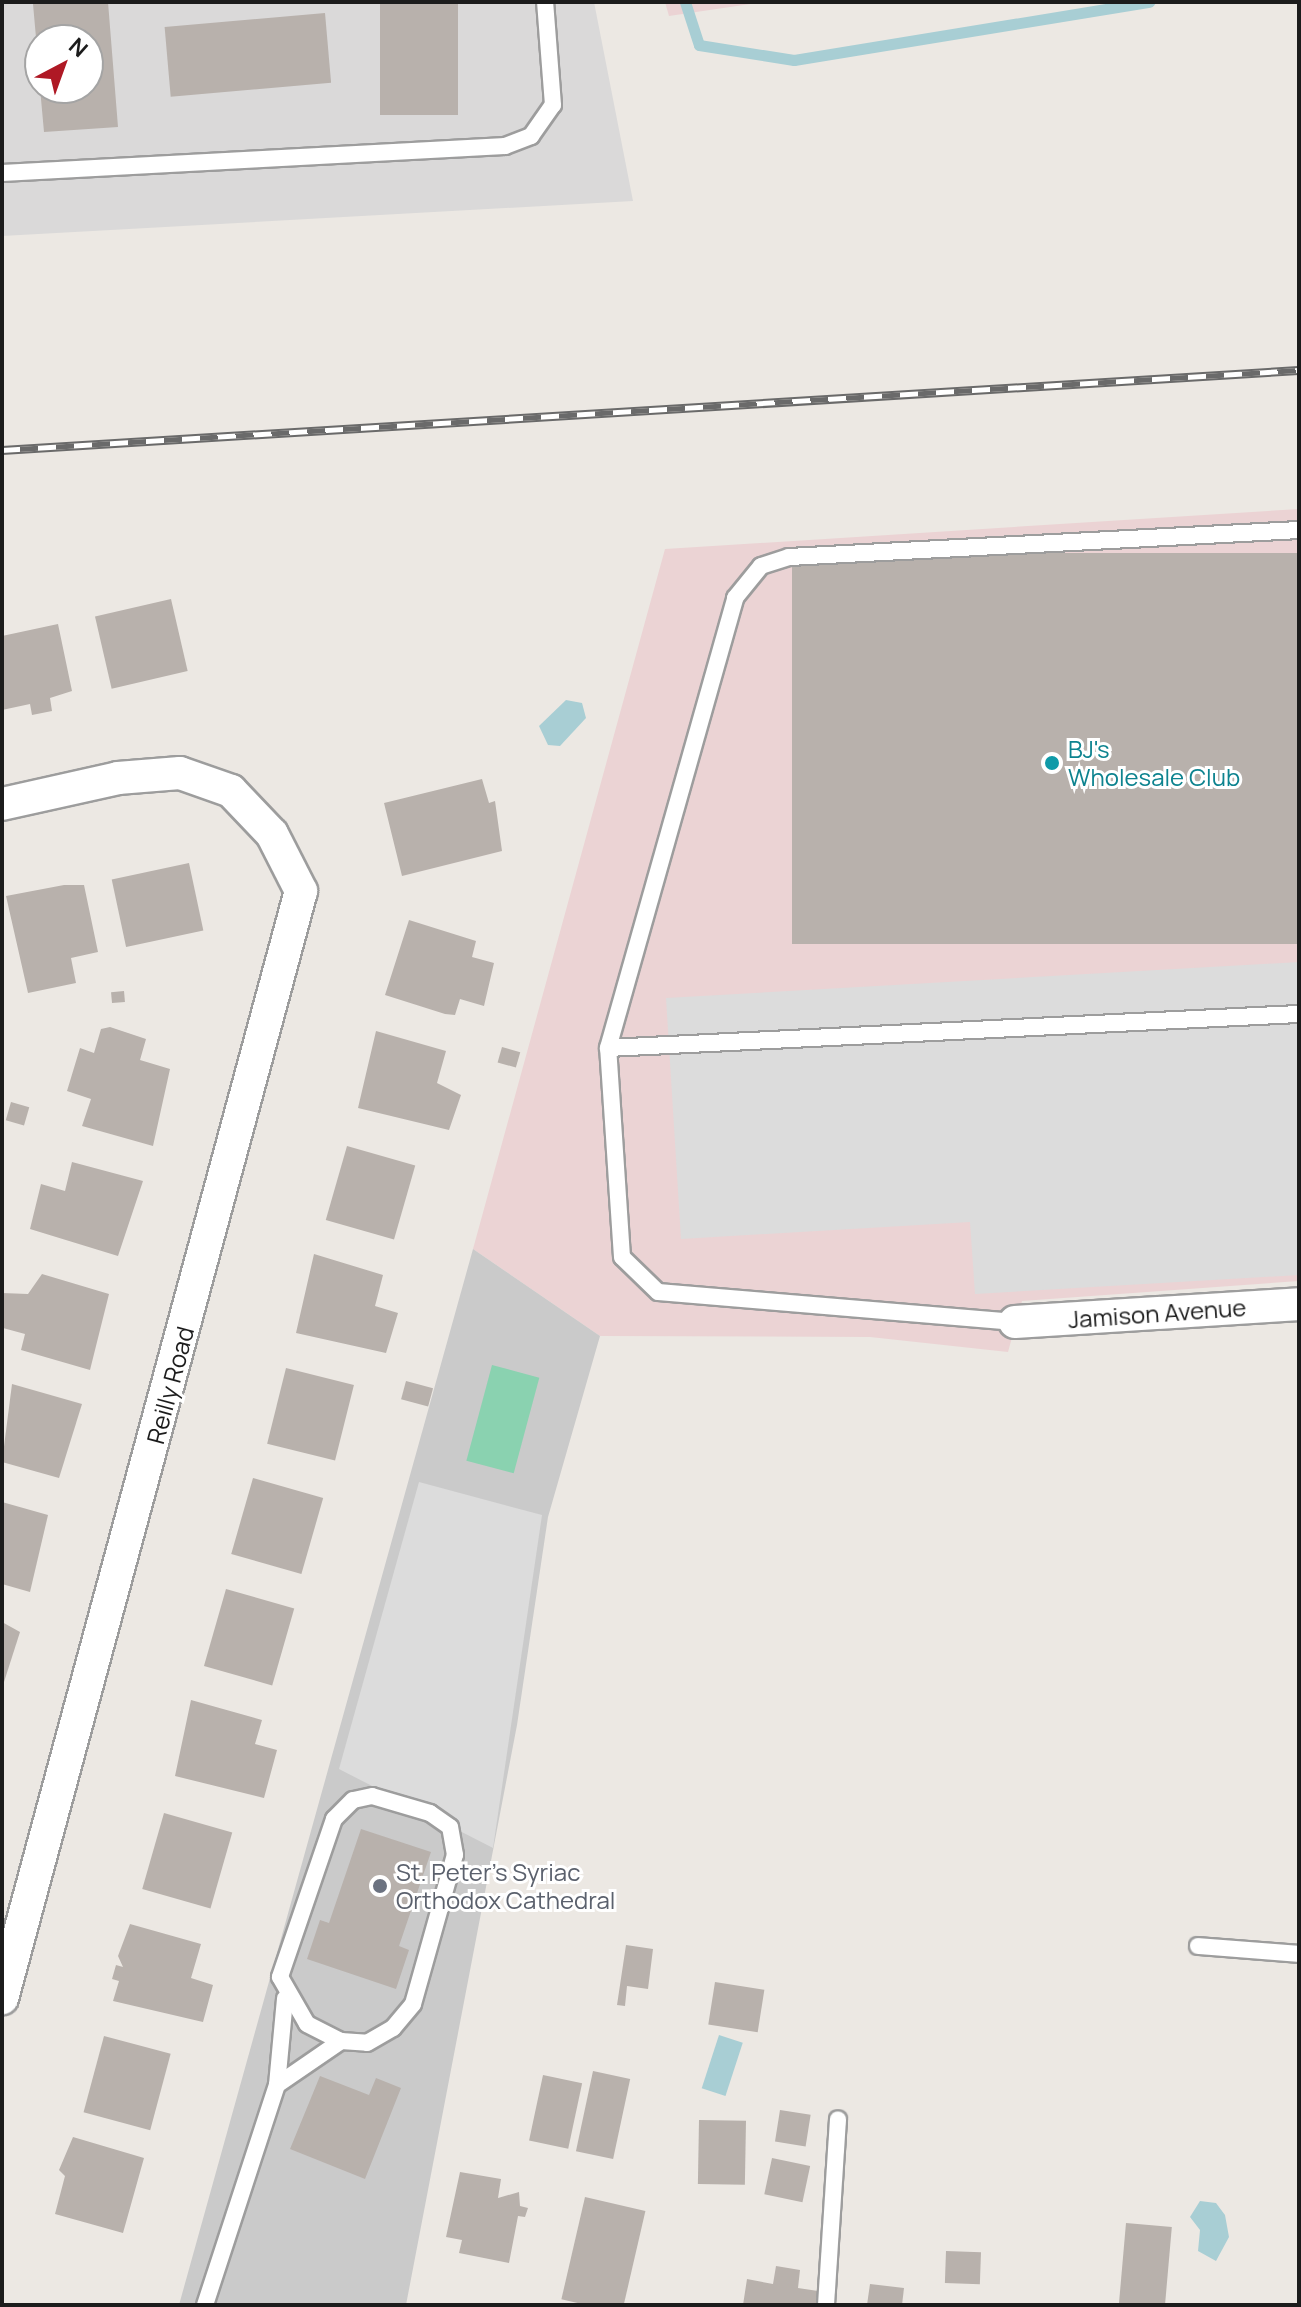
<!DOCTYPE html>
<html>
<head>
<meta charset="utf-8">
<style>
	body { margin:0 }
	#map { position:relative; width:1301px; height:2307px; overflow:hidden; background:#ece8e3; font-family:Manrope,sans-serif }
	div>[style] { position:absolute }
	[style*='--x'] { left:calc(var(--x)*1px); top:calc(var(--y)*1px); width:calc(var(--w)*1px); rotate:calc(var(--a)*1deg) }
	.residential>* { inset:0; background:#dad9d9 }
	.commercial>* { inset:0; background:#ebd3d4 }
	.religious>* { inset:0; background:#cacaca }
	.pitch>* { inset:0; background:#8ad2b0; transform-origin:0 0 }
	.parking>* { inset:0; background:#dcdcdc }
	.water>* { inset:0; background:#a8ced4; transform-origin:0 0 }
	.stream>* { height:11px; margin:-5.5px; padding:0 5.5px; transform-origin:5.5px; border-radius:5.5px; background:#a8ced4 }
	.building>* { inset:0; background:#b8b1ac; transform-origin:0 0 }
	.roads { filter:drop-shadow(2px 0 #9d9d9d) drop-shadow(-2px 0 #9d9d9d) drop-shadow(0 2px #9d9d9d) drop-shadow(0 -2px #9d9d9d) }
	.service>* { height:16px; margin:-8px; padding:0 8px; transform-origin:8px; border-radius:8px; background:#fff }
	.minor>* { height:32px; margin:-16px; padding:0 16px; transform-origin:16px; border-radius:16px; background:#fff }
	.rail>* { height:9px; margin-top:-4.5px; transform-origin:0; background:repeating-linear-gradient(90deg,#fff 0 18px,#6a6a6a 0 36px); box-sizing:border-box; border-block:2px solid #6a6a6a }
	.dots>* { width:22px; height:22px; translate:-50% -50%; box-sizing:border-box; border:4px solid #fff; border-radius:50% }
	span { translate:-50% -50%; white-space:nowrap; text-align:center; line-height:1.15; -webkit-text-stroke:6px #fff; paint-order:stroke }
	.culture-label { font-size:24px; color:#0d838f }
	.left { translate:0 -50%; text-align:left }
	.street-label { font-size:24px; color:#1c1c1c }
	.worship-label { font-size:24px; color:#5b616d }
	.frame { position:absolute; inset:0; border:4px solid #1c1c1c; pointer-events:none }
	.north { position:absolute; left:24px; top:24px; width:80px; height:80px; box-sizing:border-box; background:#fff; border:2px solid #a4a4a4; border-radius:50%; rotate:41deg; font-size:22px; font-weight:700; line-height:32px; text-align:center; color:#1c1c1c }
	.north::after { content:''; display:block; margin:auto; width:28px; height:36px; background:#af1925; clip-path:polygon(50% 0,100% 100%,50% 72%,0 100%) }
</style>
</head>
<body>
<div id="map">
	<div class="residential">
		<i style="clip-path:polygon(evenodd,2px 2px,594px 2px,633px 201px,2px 236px,2px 2px,40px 40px,88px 40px,88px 88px,40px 88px,40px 40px)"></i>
	</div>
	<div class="commercial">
		<i style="clip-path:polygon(665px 2px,764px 2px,669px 16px)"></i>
		<i style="clip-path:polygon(1299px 509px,1299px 1281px,1022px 1301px,1008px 1352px,870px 1337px,600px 1336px,473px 1249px,665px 549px)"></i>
	</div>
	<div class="religious">
		<i style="clip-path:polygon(473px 1249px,600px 1336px,548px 1517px,517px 1725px,406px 2305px,179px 2305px)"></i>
	</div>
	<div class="pitch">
		<i style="left:492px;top:1365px;width:49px;height:99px;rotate:15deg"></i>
	</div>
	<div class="parking">
		<i style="clip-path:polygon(1299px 962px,1299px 1275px,975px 1294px,970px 1222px,681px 1239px,666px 998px)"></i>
		<i style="clip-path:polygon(419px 1482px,542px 1515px,493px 1848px,339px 1769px)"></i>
	</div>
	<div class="water">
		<i style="clip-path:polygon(566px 700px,582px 703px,586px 718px,560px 746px,548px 745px,539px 726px)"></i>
		<i style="left:719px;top:2035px;width:25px;height:56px;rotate:18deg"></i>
		<i style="clip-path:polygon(1200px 2201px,1216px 2203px,1225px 2215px,1229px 2237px,1216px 2261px,1198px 2251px,1200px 2230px,1190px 2217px)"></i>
	</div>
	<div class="stream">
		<i style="--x:685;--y:2;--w:45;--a:72"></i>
		<i style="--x:699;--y:45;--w:96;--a:9"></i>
		<i style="--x:794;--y:60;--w:360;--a:-9.3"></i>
	</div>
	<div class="building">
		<i style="clip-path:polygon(108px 2px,118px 127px,44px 132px,40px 88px,88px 88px,88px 40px,40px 40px,38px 60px,33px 4px)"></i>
		<i style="left:380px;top:2px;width:78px;height:113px"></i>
		<i style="left:325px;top:13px;width:70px;height:161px;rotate:85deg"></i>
		<i style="left:1299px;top:553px;width:391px;height:507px;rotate:90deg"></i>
		<i style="left:171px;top:599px;width:74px;height:78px;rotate:77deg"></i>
		<i style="clip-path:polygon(58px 624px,72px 691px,50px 698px,52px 711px,32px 715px,30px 704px,2px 710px,2px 636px)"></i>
		<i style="clip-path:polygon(482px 779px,489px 803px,495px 801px,502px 851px,402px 876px,384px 803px)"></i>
		<i style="left:189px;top:863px;width:69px;height:79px;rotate:78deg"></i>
		<i style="clip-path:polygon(64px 885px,84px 885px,98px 952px,71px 958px,76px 983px,28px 993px,6px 896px)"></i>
		<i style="clip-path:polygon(409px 920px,476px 941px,472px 957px,494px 963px,484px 1006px,460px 999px,455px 1015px,445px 1014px,385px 995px)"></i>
		<i style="left:124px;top:991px;width:11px;height:13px;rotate:85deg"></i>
		<i style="clip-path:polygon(110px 1027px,146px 1039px,140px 1060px,170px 1069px,153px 1146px,82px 1126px,91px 1099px,67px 1091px,80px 1048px,94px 1053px,101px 1029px)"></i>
		<i style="clip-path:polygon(376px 1031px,446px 1051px,437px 1083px,461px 1095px,449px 1130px,358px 1108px)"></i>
		<i style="left:502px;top:1047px;width:19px;height:16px;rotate:16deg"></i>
		<i style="left:11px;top:1102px;width:19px;height:19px;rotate:16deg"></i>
		<i style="left:347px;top:1146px;width:71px;height:77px;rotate:16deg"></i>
		<i style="clip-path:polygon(72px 1162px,143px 1181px,118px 1256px,30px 1229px,41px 1184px,65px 1191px)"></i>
		<i style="clip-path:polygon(314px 1254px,383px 1275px,375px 1306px,398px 1313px,386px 1353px,296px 1333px)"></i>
		<i style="clip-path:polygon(42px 1274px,109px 1294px,90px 1370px,21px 1350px,25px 1334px,3px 1328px,2px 1293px,28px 1294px)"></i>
		<i style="left:286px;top:1368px;width:70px;height:78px;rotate:14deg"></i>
		<i style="left:406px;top:1381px;width:28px;height:19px;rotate:15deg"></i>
		<i style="clip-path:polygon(12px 1384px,82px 1404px,59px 1478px,2px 1462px)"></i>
		<i style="left:253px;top:1478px;width:73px;height:79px;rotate:16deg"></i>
		<i style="clip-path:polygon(2px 1502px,48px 1515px,30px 1592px,2px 1584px)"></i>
		<i style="left:226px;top:1589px;width:71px;height:80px;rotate:16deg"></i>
		<i style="clip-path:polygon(2px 1622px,20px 1632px,4px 1682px,2px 1682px)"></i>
		<i style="clip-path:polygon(191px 1700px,262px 1720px,255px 1744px,277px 1750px,264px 1798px,175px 1776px)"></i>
		<i style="left:164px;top:1813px;width:71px;height:79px;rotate:16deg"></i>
		<i style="clip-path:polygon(361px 1829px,431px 1852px,399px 1946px,409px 1950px,396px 1989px,307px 1959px,320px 1920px,329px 1923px)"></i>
		<i style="clip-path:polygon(130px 1924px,201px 1944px,191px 1978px,213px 1985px,203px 2022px,113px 2001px,119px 1981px,112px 1979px,116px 1965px,123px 1967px,118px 1956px)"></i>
		<i style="clip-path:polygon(626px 1945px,653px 1949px,648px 1989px,627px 1986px,625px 2006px,617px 2005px)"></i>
		<i style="left:715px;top:1982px;width:50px;height:43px;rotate:9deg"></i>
		<i style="left:104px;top:2036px;width:69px;height:79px;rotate:15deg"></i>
		<i style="left:593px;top:2071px;width:38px;height:82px;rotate:12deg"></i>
		<i style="left:543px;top:2075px;width:40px;height:67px;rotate:12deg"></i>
		<i style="clip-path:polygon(320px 2076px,369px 2095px,376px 2078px,401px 2088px,365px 2179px,290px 2149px)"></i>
		<i style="left:780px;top:2110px;width:31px;height:32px;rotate:9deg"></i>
		<i style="left:699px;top:2120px;width:47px;height:64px;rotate:1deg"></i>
		<i style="clip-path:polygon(73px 2137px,144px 2158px,123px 2233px,55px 2214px,65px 2176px,59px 2170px)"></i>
		<i style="left:772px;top:2158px;width:39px;height:37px;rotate:12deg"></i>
		<i style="clip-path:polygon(460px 2172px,501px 2179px,498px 2198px,519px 2192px,520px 2206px,528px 2208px,525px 2217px,518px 2216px,509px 2263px,459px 2253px,462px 2240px,446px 2237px)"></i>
		<i style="left:585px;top:2197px;width:62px;height:105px;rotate:13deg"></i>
		<i style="left:1126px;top:2223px;width:46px;height:82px;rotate:5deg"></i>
		<i style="left:946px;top:2251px;width:35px;height:32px;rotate:2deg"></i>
		<i style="clip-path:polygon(776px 2266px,800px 2270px,798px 2288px,818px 2291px,816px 2305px,743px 2305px,747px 2279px,773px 2284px)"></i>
		<i style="clip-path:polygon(870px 2284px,904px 2288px,902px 2305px,867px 2305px)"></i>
	</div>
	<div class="roads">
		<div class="service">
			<i style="--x:2;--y:173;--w:504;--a:-3.07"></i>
			<i style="--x:505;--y:146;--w:28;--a:-21"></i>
			<i style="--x:531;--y:136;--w:38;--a:-55"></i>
			<i style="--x:553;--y:105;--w:103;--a:-94.4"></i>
			<i style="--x:608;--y:1048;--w:468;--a:-74.2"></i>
			<i style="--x:735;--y:598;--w:41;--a:-50.9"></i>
			<i style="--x:761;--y:566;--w:29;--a:-18"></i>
			<i style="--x:789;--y:557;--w:511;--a:-3.03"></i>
			<i style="--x:1015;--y:1322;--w:358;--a:-175.2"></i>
			<i style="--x:658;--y:1292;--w:50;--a:-135.8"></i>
			<i style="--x:622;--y:1257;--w:209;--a:-93.8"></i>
			<i style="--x:608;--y:1048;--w:692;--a:-2.82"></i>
			<i style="--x:1198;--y:1946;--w:101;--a:4.5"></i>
			<i style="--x:277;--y:2085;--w:78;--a:-34.5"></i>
			<i style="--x:341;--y:2041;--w:26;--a:4"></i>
			<i style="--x:367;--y:2043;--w:30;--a:-30"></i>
			<i style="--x:393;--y:2028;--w:31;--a:-50"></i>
			<i style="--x:413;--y:2004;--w:155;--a:-74.3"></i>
			<i style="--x:455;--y:1855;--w:28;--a:-100"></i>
			<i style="--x:450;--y:1827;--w:24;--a:-145"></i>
			<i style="--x:430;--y:1813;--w:60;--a:-163.7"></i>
			<i style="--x:372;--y:1796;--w:19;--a:168"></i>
			<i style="--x:353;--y:1800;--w:27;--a:135"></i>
			<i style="--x:334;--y:1819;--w:167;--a:108.9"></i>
			<i style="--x:280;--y:1977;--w:54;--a:60.1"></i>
			<i style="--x:307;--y:2024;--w:38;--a:27"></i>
			<i style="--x:205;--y:2305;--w:231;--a:-71.9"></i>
			<i style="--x:277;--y:2085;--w:87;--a:-84.7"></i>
			<i style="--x:826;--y:2305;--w:186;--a:-86.3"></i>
		</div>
		<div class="minor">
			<i style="--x:2;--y:804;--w:119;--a:-12.6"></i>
			<i style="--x:118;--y:778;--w:62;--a:-4.6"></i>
			<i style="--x:180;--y:773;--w:54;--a:19.4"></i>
			<i style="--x:231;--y:791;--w:59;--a:46.4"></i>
			<i style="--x:272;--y:834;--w:64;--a:63"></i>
			<i style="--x:301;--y:891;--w:1147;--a:105.11"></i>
			<i style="--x:1015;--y:1322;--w:285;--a:-3.6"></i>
		</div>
	</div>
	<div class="rail">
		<i style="--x:2;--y:450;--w:1299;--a:-3.53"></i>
	</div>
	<div class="dots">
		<i style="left:1052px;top:763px;background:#0f9aa8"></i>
		<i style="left:380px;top:1886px;background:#6b7280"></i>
	</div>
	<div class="culture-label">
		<span class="left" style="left:1068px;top:763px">BJ's<br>Wholesale Club</span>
	</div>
	<div class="street-label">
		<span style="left:1157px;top:1313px;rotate:-4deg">Jamison Avenue</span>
		<span style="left:170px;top:1385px;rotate:-75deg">Reilly Road</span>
	</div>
	<div class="worship-label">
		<span class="left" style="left:396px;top:1886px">St. Peter's Syriac<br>Orthodox Cathedral</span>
	</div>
	<div class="frame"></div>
	<div class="north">N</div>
</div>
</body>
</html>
